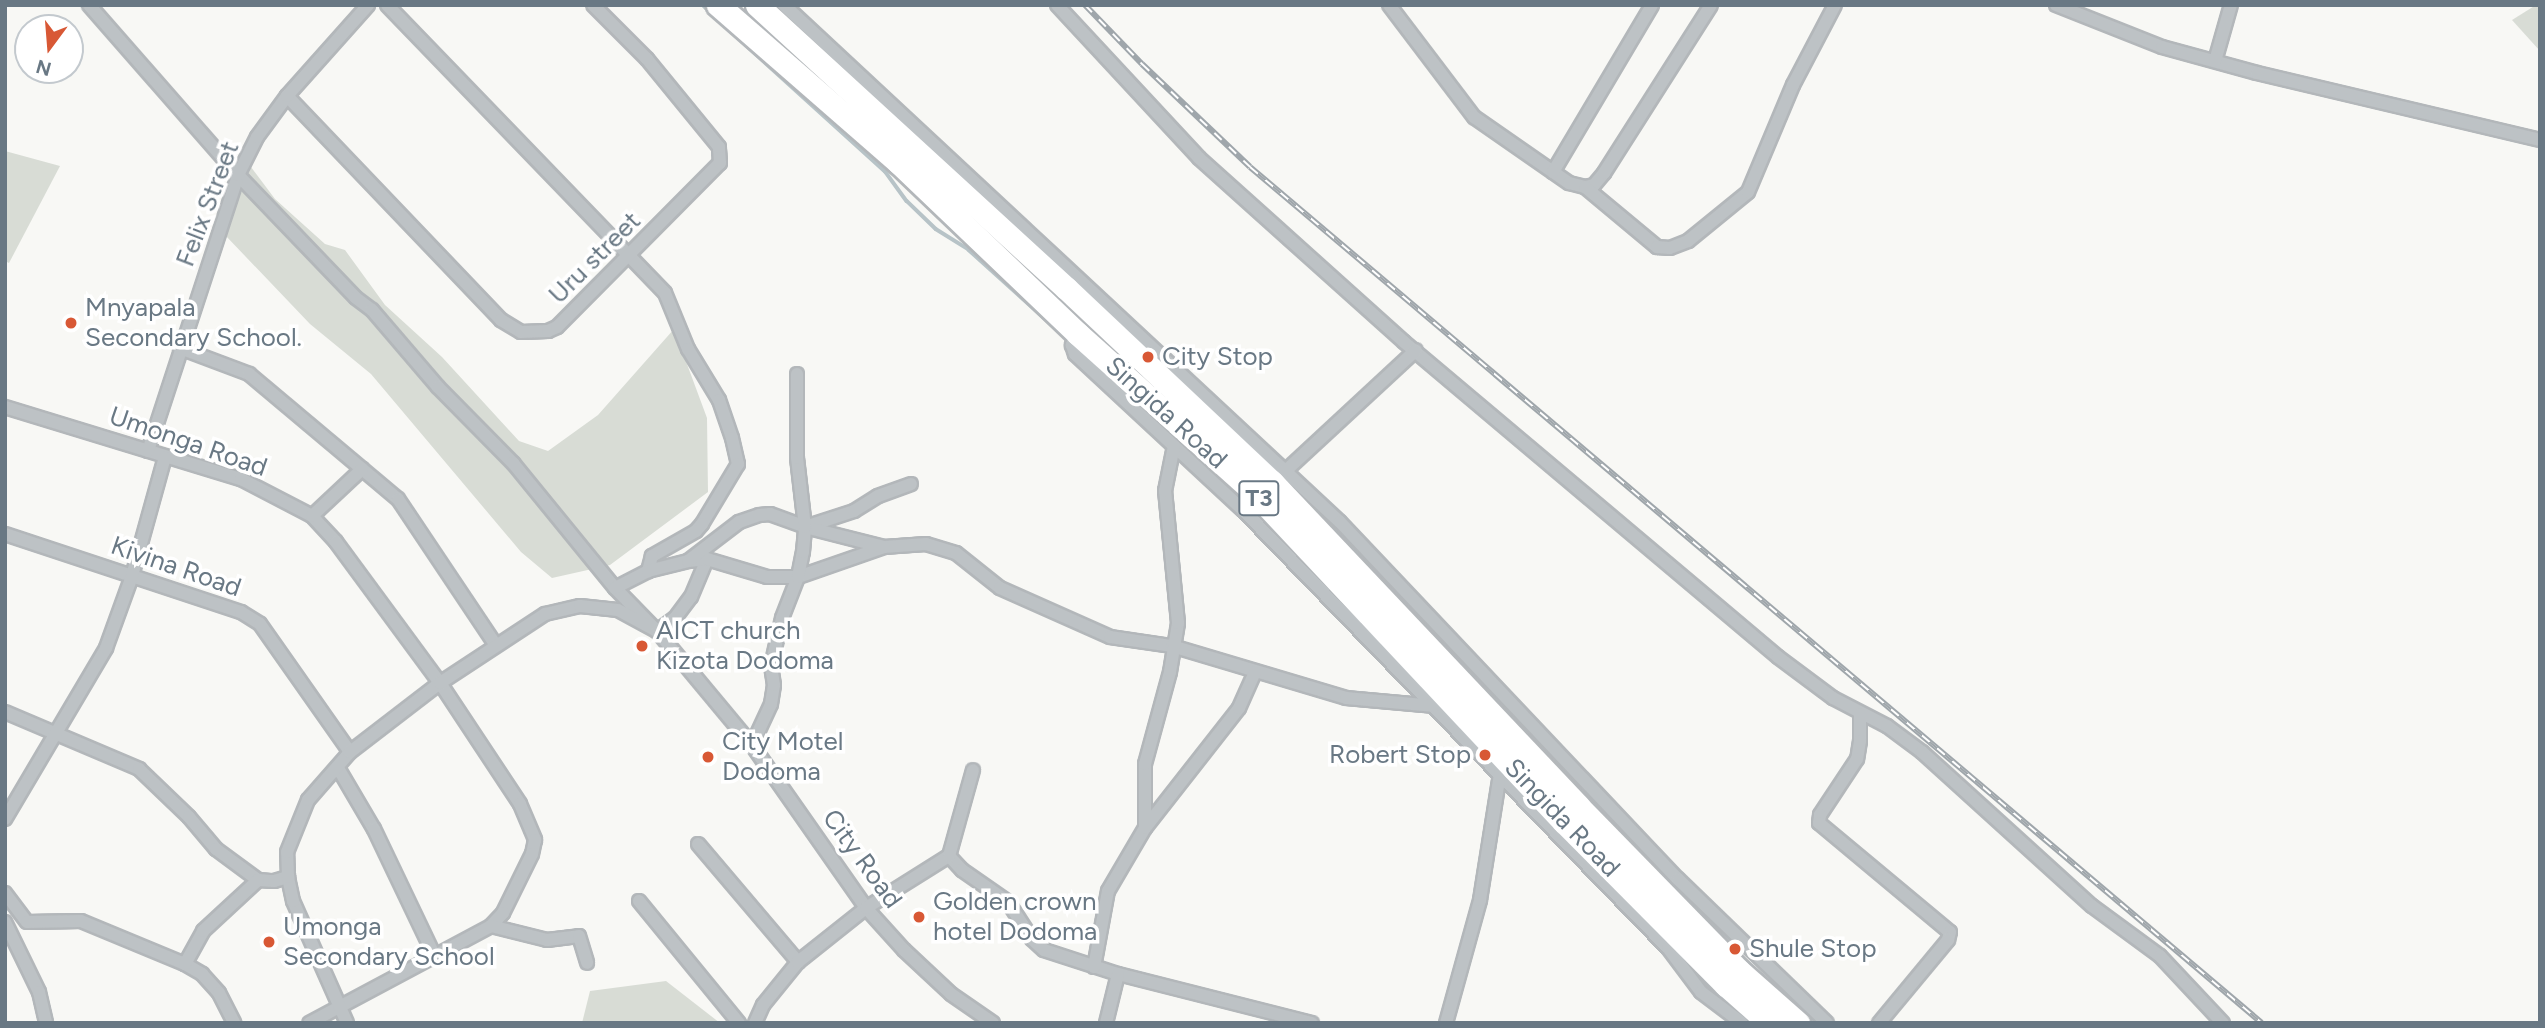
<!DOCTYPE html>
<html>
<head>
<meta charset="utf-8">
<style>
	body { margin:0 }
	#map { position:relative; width:2545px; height:1028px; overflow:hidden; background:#f8f8f5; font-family:Figtree,sans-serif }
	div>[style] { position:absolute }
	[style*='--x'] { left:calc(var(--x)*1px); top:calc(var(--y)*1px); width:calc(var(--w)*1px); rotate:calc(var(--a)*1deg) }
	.green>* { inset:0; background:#d8dcd5 }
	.stream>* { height:3.5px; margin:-1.75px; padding:0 1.75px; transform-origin:1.75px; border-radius:1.75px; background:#b7c3c7 }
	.roads { filter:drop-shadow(2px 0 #b3b7ba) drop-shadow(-2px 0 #b3b7ba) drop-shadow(0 2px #b3b7ba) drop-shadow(0 -2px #b3b7ba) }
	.street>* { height:12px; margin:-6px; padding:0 6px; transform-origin:6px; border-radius:6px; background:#bdc2c5 }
	.highway>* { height:23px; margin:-11.5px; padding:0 11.5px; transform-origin:11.5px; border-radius:11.5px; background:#fff }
	.rail>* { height:6px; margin-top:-3px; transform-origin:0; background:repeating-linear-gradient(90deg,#fff 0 10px,#9fa6ab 0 20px); box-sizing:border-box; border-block:2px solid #9fa6ab }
	.dots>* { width:19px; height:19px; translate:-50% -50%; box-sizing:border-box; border:4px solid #fff; border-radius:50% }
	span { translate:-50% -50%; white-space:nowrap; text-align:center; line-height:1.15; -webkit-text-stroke:7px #fff; paint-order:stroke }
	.shield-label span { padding:2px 5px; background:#fff; border:2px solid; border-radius:5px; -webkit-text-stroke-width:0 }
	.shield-label { font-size:24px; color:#697884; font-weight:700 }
	.street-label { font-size:26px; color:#697884 }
	.poi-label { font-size:26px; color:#697884 }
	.left { translate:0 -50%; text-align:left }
	.right { translate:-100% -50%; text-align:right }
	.frame { position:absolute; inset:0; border:7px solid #697884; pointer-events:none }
	.north { position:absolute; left:14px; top:14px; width:70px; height:70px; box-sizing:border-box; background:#fff; border:2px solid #c3c9ce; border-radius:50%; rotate:196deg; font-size:19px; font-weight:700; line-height:28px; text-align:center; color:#697884 }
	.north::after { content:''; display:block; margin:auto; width:24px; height:32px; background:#d85835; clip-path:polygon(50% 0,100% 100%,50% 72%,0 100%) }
</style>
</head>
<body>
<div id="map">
	<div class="green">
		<i style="clip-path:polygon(2536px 5px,2540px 5px,2540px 51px,2512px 20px)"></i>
		<i style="clip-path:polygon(5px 151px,60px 166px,9px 263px,5px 261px)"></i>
		<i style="clip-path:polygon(251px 167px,275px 199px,325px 244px,345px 250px,385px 305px,442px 357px,519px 441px,548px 451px,598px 415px,674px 329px,707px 418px,708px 492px,610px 565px,552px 578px,521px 552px,371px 374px,310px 324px,225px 235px)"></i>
		<i style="clip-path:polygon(666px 981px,720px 1023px,582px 1023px,590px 991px)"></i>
	</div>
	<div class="stream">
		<i style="--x:703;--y:5;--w:10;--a:45"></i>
		<i style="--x:726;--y:27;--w:215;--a:42.2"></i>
		<i style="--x:885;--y:171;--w:37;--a:54"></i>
		<i style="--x:907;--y:201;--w:40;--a:44"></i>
		<i style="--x:936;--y:229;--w:39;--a:32"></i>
		<i style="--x:969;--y:250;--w:127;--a:42.1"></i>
		<i style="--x:1159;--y:423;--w:19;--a:43"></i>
	</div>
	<div class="roads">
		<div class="street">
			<i style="--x:89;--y:5;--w:226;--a:48.8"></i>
			<i style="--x:238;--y:175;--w:170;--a:46.2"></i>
			<i style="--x:356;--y:298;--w:20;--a:37"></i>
			<i style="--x:372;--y:310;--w:101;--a:49.4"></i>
			<i style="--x:438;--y:387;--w:107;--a:45.4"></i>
			<i style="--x:513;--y:463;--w:161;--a:50.8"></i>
			<i style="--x:615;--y:588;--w:60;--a:45.7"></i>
			<i style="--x:657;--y:631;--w:22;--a:-36"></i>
			<i style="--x:675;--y:618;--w:26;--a:-53"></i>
			<i style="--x:691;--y:597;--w:41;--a:-67.2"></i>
			<i style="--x:387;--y:5;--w:400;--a:46"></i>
			<i style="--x:665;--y:293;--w:61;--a:67.7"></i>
			<i style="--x:688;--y:349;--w:60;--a:58.7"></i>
			<i style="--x:719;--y:400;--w:40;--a:71.1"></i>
			<i style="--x:732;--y:438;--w:27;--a:77"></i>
			<i style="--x:738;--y:464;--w:70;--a:121"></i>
			<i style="--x:702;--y:524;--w:9;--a:131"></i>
			<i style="--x:696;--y:531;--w:51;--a:150.4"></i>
			<i style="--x:652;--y:556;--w:16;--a:105"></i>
			<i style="--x:784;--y:5;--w:759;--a:42.92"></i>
			<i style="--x:1340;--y:522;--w:492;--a:46.6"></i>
			<i style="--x:1678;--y:879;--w:207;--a:44"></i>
			<i style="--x:1057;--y:5;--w:209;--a:47.1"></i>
			<i style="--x:1199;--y:158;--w:275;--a:41.9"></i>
			<i style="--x:1404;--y:342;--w:489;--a:40.1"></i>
			<i style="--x:1778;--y:657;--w:69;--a:36.7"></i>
			<i style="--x:1833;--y:698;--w:61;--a:27.4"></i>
			<i style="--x:1887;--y:726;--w:44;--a:36.6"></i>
			<i style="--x:1922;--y:752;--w:229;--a:42.2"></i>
			<i style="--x:2092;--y:906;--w:84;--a:36.3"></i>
			<i style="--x:2160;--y:956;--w:92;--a:46.8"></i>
			<i style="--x:1389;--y:5;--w:141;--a:52.8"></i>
			<i style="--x:1474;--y:117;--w:116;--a:34.8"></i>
			<i style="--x:1569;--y:183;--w:16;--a:14"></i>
			<i style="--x:1585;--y:187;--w:9;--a:-13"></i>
			<i style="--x:1594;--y:185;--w:16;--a:-50"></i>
			<i style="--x:1604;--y:173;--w:199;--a:-57.5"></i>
			<i style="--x:2056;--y:5;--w:114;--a:21.6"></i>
			<i style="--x:2162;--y:47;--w:98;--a:15.3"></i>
			<i style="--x:2257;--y:73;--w:291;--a:13.3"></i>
			<i style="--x:2215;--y:61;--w:58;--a:-74.1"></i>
			<i style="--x:287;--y:96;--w:310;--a:46.3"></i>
			<i style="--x:501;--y:320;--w:23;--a:31"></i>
			<i style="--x:521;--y:332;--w:27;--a:-2"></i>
			<i style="--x:548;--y:331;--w:10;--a:-24"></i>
			<i style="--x:557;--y:327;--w:231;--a:-45.2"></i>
			<i style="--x:720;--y:163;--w:16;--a:-94"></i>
			<i style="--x:719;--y:147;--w:114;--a:-129.3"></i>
			<i style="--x:647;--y:59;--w:76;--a:-135"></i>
			<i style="--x:1553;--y:172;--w:194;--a:-59.3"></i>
			<i style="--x:1585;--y:187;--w:94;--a:39.8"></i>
			<i style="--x:1657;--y:247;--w:13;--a:4"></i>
			<i style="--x:1670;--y:248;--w:19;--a:-21"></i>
			<i style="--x:1688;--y:241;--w:77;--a:-39.2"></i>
			<i style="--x:1748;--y:192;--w:116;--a:-67.2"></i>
			<i style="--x:1793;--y:85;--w:90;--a:-62.3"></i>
			<i style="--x:1078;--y:334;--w:13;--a:119"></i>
			<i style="--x:1072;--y:345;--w:9;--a:72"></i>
			<i style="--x:1075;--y:354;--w:229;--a:42.9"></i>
			<i style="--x:1243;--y:510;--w:610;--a:45.86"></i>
			<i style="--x:1668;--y:948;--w:55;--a:53.1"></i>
			<i style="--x:1701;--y:992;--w:51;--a:37.1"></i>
			<i style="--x:180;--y:348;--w:74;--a:20.6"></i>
			<i style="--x:249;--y:374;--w:194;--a:40"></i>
			<i style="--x:398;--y:499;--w:174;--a:56.2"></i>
			<i style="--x:5;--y:407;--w:247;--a:17"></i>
			<i style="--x:241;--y:479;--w:80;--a:27.5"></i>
			<i style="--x:312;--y:516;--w:35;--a:47"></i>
			<i style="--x:336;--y:542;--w:175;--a:53.6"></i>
			<i style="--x:440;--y:683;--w:145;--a:56.5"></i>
			<i style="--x:520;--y:804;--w:39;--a:67"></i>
			<i style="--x:535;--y:840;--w:14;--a:102"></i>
			<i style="--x:532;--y:854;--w:66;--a:116.2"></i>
			<i style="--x:503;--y:913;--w:18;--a:133"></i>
			<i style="--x:491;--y:926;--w:206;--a:151.9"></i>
			<i style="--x:148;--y:451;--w:290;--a:-71.9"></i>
			<i style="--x:238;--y:175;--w:42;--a:-63.4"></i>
			<i style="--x:257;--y:137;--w:51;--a:-53.8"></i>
			<i style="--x:287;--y:96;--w:122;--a:-48.3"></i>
			<i style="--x:1280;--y:476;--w:185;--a:-42.8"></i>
			<i style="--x:312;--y:516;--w:69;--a:-43.2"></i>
			<i style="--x:805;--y:527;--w:52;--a:-18.1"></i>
			<i style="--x:854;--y:511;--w:28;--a:-32"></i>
			<i style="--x:878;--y:496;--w:35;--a:-20"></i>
			<i style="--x:5;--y:534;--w:249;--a:18.3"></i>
			<i style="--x:241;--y:612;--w:22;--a:32"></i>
			<i style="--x:260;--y:624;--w:156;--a:54.9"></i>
			<i style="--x:688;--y:561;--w:19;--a:-6"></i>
			<i style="--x:707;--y:559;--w:63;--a:16.7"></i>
			<i style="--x:767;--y:577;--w:31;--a:0"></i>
			<i style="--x:798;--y:577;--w:91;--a:-19.2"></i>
			<i style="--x:884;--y:547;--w:42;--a:-4.1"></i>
			<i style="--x:926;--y:544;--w:31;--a:17"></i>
			<i style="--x:956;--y:553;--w:56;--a:38.5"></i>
			<i style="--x:1000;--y:588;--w:120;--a:24"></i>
			<i style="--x:1110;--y:637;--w:63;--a:8.3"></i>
			<i style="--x:1172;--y:646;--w:182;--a:16.6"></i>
			<i style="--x:1346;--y:698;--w:89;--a:5.1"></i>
			<i style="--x:615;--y:588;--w:37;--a:-27"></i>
			<i style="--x:648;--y:571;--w:41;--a:-14"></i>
			<i style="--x:688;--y:561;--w:64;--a:-37.4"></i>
			<i style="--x:739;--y:522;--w:21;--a:-19"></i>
			<i style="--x:759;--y:515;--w:11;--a:-5"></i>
			<i style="--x:770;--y:514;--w:37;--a:20"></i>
			<i style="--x:805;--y:527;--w:81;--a:14.2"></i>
			<i style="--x:5;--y:712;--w:146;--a:23"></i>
			<i style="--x:139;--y:769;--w:69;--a:43.8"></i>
			<i style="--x:189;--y:817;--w:42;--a:49.8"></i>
			<i style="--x:216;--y:849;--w:52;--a:36.4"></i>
			<i style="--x:258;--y:880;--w:16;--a:4"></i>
			<i style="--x:274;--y:881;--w:15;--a:-16"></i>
			<i style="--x:1860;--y:714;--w:27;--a:90"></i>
			<i style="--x:1860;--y:741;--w:18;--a:99"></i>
			<i style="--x:1857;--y:759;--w:67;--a:123.5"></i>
			<i style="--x:1820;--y:815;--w:8;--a:97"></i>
			<i style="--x:1819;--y:823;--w:170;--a:39.8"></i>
			<i style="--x:1950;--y:932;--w:8;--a:104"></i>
			<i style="--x:1948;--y:940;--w:108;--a:129.7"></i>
			<i style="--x:752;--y:745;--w:45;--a:-65.1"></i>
			<i style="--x:771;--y:704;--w:19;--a:-81"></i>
			<i style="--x:774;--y:685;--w:19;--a:-99"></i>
			<i style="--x:771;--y:666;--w:49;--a:-77.1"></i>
			<i style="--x:782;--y:618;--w:44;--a:-68.7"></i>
			<i style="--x:798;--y:577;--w:25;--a:-79"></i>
			<i style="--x:803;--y:552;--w:25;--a:-85"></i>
			<i style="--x:805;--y:527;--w:69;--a:-96.6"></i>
			<i style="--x:797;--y:458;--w:84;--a:-90"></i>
			<i style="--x:338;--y:768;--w:71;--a:59.5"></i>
			<i style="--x:374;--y:829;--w:142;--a:64.5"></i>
			<i style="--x:5;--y:819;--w:199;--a:-59.4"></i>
			<i style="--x:106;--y:648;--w:77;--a:-70.1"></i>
			<i style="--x:132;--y:576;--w:123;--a:-74.5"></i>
			<i style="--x:1145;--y:828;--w:152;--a:-51.9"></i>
			<i style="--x:1239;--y:708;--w:39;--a:-66"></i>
			<i style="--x:698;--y:844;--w:155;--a:49.7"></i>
			<i style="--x:949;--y:856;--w:19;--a:47"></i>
			<i style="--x:962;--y:870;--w:56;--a:34.8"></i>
			<i style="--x:1008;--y:902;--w:44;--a:57"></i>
			<i style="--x:1032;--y:939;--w:16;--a:43"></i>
			<i style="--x:1044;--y:950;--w:78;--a:18"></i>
			<i style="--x:1118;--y:974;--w:200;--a:14.2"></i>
			<i style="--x:5;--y:893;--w:36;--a:53"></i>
			<i style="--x:27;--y:922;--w:54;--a:-1.1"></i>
			<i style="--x:81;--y:921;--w:113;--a:22.5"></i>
			<i style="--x:185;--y:964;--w:20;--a:30"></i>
			<i style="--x:202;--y:974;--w:25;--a:48"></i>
			<i style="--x:219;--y:993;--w:34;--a:63"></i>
			<i style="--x:639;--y:901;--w:158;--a:50.7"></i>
			<i style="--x:5;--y:922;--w:78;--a:64.1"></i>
			<i style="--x:39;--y:992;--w:32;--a:77"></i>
			<i style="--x:491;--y:926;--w:58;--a:14"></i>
			<i style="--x:547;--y:940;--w:32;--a:-7"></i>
			<i style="--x:579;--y:936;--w:28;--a:73"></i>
			<i style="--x:185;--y:964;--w:38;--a:-61"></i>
			<i style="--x:203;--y:931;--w:75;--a:-42.8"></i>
			<i style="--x:1094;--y:967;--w:77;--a:-79.6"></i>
			<i style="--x:1108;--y:891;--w:73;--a:-59.6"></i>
			<i style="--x:1145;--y:828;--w:64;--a:-90"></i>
			<i style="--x:1145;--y:764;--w:95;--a:-74.8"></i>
			<i style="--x:1170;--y:672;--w:50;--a:-80.7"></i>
			<i style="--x:1178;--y:623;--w:133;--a:-95.6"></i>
			<i style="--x:1165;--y:491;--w:46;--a:-78.7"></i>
			<i style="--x:347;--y:1023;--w:133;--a:-113.9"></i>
			<i style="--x:293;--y:901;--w:25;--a:-102"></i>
			<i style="--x:288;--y:877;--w:25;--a:-92"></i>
			<i style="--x:287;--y:852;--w:56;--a:-68"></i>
			<i style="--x:308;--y:800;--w:64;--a:-48.8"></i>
			<i style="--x:350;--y:752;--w:113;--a:-37.5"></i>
			<i style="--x:440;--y:683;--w:126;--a:-33.3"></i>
			<i style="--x:545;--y:614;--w:36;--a:-13"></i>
			<i style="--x:580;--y:606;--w:38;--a:6"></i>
			<i style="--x:618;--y:610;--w:44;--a:28.3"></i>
			<i style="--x:657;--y:631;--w:148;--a:50.2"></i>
			<i style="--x:752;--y:745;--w:199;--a:55"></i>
			<i style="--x:866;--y:908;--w:57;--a:47.9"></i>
			<i style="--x:904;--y:950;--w:64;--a:43.1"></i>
			<i style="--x:951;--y:994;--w:51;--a:34.6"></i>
			<i style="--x:755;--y:1023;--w:20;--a:-66"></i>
			<i style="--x:763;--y:1005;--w:55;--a:-50.9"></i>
			<i style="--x:798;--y:962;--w:87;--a:-38.5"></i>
			<i style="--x:866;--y:908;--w:98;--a:-32.1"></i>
			<i style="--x:949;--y:856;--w:89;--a:-74.4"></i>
			<i style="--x:1106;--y:1023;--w:50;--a:-76.2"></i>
			<i style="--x:1446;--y:1023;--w:128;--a:-74.5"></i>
			<i style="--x:1480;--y:900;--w:128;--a:-81"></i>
		</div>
		<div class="highway">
			<i style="--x:718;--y:5;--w:239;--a:41.1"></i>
			<i style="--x:898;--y:162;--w:249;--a:43.7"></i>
			<i style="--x:1078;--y:334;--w:235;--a:41.9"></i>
			<i style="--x:1253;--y:491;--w:454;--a:46.8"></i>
			<i style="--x:1564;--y:822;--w:230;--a:45.2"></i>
			<i style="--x:1726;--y:985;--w:57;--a:41.5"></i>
			<i style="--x:757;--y:5;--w:420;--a:42.5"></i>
			<i style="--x:1067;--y:289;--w:282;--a:43.3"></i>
			<i style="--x:1272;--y:482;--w:446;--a:46.6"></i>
			<i style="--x:1578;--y:806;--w:231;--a:45.7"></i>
			<i style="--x:1739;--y:971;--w:79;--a:41.4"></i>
		</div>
	</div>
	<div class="rail">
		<i style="--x:1085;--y:5;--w:82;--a:46"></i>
		<i style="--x:1142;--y:64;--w:149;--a:43.6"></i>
		<i style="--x:1250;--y:167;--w:1325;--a:40.23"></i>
	</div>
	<div class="dots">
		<i style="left:71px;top:323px;background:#d85835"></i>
		<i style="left:1148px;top:357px;background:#d85835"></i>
		<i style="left:642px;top:646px;background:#d85835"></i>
		<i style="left:1485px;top:755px;background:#d85835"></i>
		<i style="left:708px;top:757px;background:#d85835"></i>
		<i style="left:919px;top:917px;background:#d85835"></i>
		<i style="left:269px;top:942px;background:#d85835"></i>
		<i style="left:1735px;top:949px;background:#d85835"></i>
	</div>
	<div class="shield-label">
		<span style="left:1259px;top:498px">T3</span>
	</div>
	<div class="street-label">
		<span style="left:208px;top:204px;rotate:-69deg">Felix Street</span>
		<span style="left:595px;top:258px;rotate:-45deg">Uru street</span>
		<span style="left:1166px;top:413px;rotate:42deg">Singida Road</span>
		<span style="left:188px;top:442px;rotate:19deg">Umonga Road</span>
		<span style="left:176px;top:567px;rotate:19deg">Kivina Road</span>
		<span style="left:1562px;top:818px;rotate:46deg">Singida Road</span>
		<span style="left:862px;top:859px;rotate:54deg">City Road</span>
	</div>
	<div class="poi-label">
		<span class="left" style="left:85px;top:323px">Mnyapala<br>Secondary School.</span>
		<span class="left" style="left:1162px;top:357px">City Stop</span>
		<span class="left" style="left:656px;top:646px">AICT church<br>Kizota Dodoma</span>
		<span class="left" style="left:722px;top:757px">City Motel<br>Dodoma</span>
		<span class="right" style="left:1471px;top:755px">Robert Stop</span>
		<span class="left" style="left:933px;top:917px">Golden crown<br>hotel Dodoma</span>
		<span class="left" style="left:283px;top:942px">Umonga<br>Secondary School</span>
		<span class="left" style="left:1749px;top:949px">Shule Stop</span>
	</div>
	<div class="frame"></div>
	<div class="north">N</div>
</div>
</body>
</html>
